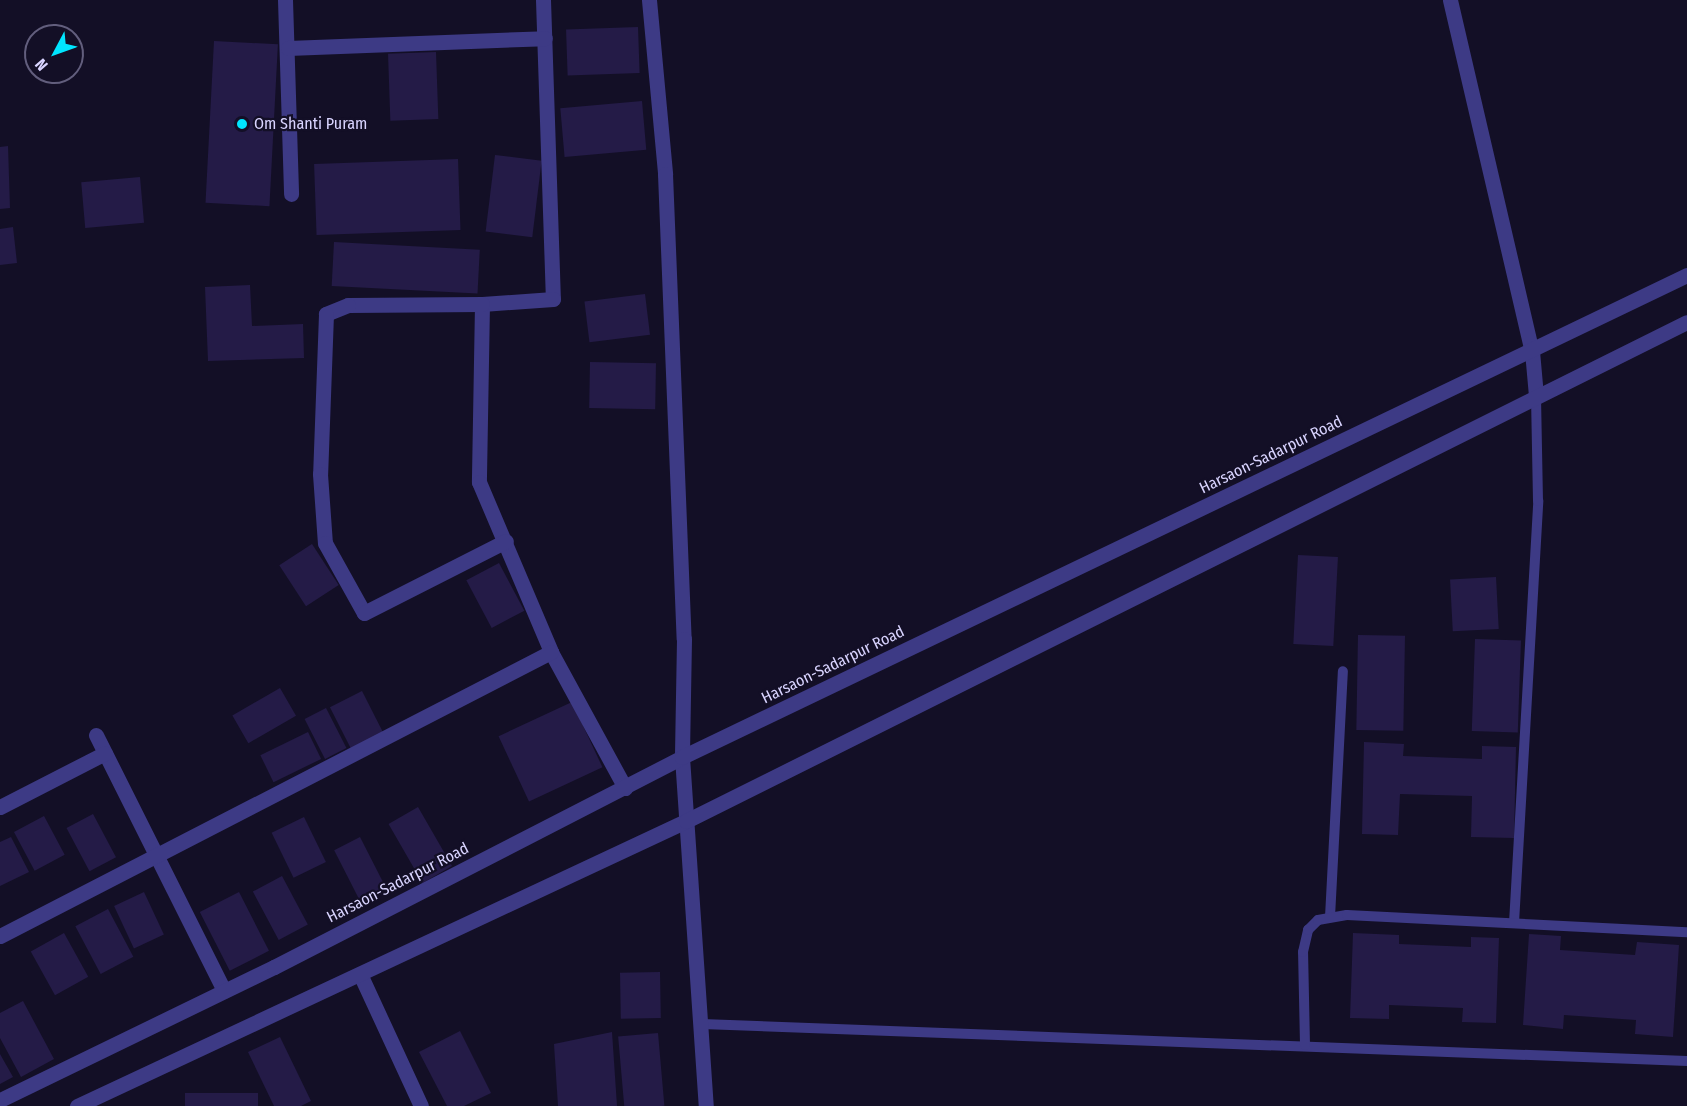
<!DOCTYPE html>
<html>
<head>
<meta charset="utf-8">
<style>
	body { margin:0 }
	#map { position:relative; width:1687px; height:1106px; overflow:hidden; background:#130f26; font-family:"Fira Sans Condensed",sans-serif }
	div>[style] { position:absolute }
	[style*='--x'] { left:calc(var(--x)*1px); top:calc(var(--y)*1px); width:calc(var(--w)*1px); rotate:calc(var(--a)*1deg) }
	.building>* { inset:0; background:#241b47; transform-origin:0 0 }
	.service>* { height:10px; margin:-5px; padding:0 5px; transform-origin:5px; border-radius:5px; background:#3d3a85 }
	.minor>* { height:15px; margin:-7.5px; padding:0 7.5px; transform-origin:7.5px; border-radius:7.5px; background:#3d3a85 }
	.tertiary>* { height:15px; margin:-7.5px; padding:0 7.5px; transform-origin:7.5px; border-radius:7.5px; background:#3d3a85 }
	.dots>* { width:16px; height:16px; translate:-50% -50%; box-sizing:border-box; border:3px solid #130f26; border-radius:50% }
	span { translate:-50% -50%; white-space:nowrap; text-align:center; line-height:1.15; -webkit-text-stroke:4.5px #130f26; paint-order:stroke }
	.poi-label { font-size:16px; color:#d9d4ff }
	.left { translate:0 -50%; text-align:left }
	.street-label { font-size:16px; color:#d9d4ff }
	.north { position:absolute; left:24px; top:24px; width:60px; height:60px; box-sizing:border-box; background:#130f26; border:2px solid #625e7d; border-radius:50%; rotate:229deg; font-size:16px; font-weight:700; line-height:24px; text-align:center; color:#d9d4ff }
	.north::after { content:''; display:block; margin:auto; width:21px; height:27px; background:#00e5ff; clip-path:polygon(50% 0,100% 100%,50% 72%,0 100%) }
</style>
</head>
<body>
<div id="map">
	<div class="building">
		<i style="left:638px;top:27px;width:46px;height:72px;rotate:88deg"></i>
		<i style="left:214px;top:41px;width:64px;height:162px;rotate:3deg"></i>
		<i style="left:436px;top:52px;width:67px;height:48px;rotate:88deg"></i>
		<i style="left:642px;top:101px;width:49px;height:82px;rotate:85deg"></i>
		<i style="clip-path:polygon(8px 146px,10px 208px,0 209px,0 147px)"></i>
		<i style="left:495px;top:155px;width:47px;height:77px;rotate:7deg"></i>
		<i style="left:458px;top:159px;width:71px;height:144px;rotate:88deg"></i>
		<i style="left:140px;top:177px;width:46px;height:59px;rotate:85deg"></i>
		<i style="clip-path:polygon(13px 227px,17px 263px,0 265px,0 229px)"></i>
		<i style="left:334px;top:242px;width:146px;height:44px;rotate:3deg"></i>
		<i style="clip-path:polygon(250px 285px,252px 326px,303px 324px,304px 358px,208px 361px,205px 287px)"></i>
		<i style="left:645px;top:294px;width:41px;height:61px;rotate:83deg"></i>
		<i style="left:590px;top:362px;width:66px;height:46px;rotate:1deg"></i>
		<i style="left:312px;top:544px;width:49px;height:39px;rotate:57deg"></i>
		<i style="left:1298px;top:555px;width:40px;height:89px;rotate:3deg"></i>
		<i style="left:499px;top:563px;width:54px;height:37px;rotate:62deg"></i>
		<i style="left:1496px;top:577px;width:52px;height:46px;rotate:87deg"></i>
		<i style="left:1358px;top:635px;width:47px;height:95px;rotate:1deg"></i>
		<i style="left:1475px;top:639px;width:46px;height:92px;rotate:2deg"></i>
		<i style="left:280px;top:688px;width:32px;height:55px;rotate:60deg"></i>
		<i style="left:362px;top:691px;width:47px;height:36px;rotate:63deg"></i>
		<i style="left:572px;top:702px;width:72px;height:81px;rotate:65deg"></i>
		<i style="left:326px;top:708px;width:45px;height:24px;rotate:63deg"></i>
		<i style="left:308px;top:732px;width:30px;height:53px;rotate:64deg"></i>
		<i style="clip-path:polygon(1364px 742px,1404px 744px,1403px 756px,1482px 759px,1482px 746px,1516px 747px,1514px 838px,1471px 837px,1472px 796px,1400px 794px,1398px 835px,1362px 834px)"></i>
		<i style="left:418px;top:807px;width:68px;height:34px;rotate:60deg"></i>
		<i style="left:93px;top:814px;width:49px;height:30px;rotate:62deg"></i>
		<i style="left:44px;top:816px;width:44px;height:34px;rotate:62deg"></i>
		<i style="left:304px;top:817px;width:50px;height:36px;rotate:64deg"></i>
		<i style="clip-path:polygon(11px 837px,29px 872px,0 886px,0 842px)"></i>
		<i style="left:360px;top:837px;width:57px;height:29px;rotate:63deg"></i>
		<i style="left:282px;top:876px;width:55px;height:33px;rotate:62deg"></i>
		<i style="left:144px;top:892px;width:47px;height:33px;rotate:65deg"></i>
		<i style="left:239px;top:892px;width:66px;height:44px;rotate:63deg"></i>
		<i style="left:108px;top:909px;width:54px;height:37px;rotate:62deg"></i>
		<i style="left:64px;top:933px;width:50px;height:38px;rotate:61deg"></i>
		<i style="clip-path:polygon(1353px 933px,1399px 935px,1399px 944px,1471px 947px,1471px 937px,1499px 938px,1496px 1023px,1462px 1022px,1463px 1008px,1389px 1005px,1389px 1019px,1350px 1018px)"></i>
		<i style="clip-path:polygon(1529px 934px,1561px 936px,1560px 950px,1635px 955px,1637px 942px,1679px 945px,1673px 1037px,1635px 1034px,1636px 1020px,1564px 1015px,1563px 1029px,1523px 1025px)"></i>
		<i style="left:660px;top:972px;width:46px;height:40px;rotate:89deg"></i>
		<i style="clip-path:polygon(23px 1001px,54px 1059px,21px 1077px,0 1038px,0 1013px)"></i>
		<i style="clip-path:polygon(460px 1031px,491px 1093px,464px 1106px,447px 1106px,419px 1052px)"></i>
		<i style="clip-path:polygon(612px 1032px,617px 1106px,558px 1106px,554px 1044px)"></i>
		<i style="left:658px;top:1033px;width:73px;height:40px;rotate:85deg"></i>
		<i style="clip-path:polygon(280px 1037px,311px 1101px,301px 1106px,274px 1106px,248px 1052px)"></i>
		<i style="clip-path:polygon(0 1054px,13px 1077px,0 1084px)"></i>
		<i style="left:258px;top:1093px;width:13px;height:73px;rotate:90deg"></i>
	</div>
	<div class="service">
		<i style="--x:1330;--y:917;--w:246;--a:-87"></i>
		<i style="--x:1514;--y:923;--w:423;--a:-86.7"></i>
		<i style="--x:1538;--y:501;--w:105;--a:-91.1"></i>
		<i style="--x:702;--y:1024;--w:986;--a:2.15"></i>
		<i style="--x:1305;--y:1045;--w:93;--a:-91.2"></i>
		<i style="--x:1303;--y:952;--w:23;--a:-77"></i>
		<i style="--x:1308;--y:930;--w:14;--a:-45"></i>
		<i style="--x:1318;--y:920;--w:29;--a:-10"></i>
		<i style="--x:1347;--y:915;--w:340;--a:2.9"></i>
	</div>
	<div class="minor">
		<i style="--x:285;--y:0;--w:194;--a:88.2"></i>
		<i style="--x:543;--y:0;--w:299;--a:88.1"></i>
		<i style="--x:553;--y:299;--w:71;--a:176"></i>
		<i style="--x:482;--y:304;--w:178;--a:91"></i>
		<i style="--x:479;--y:482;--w:185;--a:67"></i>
		<i style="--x:551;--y:652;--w:155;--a:61.4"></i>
		<i style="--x:649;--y:0;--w:175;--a:84.7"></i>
		<i style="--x:665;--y:174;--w:465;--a:87.7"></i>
		<i style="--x:684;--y:639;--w:118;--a:91"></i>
		<i style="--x:1450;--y:0;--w:360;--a:76.9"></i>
		<i style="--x:1532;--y:351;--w:45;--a:84.9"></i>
		<i style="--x:288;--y:48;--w:257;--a:-2.2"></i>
		<i style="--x:482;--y:304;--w:134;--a:179.6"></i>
		<i style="--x:348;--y:305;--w:24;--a:158"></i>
		<i style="--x:326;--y:314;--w:160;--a:92.1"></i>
		<i style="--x:320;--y:474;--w:69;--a:85.9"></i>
		<i style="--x:325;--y:543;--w:80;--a:60.9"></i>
		<i style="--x:364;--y:613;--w:159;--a:-26.9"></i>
		<i style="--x:96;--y:735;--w:286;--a:63.4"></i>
		<i style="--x:0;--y:807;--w:118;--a:-27.2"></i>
		<i style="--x:0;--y:936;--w:620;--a:-27.27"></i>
		<i style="--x:360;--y:974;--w:145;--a:65.2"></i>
	</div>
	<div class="tertiary">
		<i style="--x:682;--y:757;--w:350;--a:86.1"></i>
		<i style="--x:0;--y:1100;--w:305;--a:-25.9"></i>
		<i style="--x:274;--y:967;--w:459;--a:-27.2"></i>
		<i style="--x:682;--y:757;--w:1115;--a:-25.62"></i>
		<i style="--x:77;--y:1106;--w:672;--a:-25.08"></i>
		<i style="--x:686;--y:821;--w:1118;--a:-26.5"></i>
	</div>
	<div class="dots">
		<i style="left:242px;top:124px;background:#00e5ff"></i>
	</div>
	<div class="poi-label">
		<span class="left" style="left:254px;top:124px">Om Shanti Puram</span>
	</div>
	<div class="street-label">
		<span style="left:1271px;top:455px;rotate:-26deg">Harsaon-Sadarpur Road</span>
		<span style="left:833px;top:665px;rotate:-26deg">Harsaon-Sadarpur Road</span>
		<span style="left:398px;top:883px;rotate:-27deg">Harsaon-Sadarpur Road</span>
	</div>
	<div class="north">N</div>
</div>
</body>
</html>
